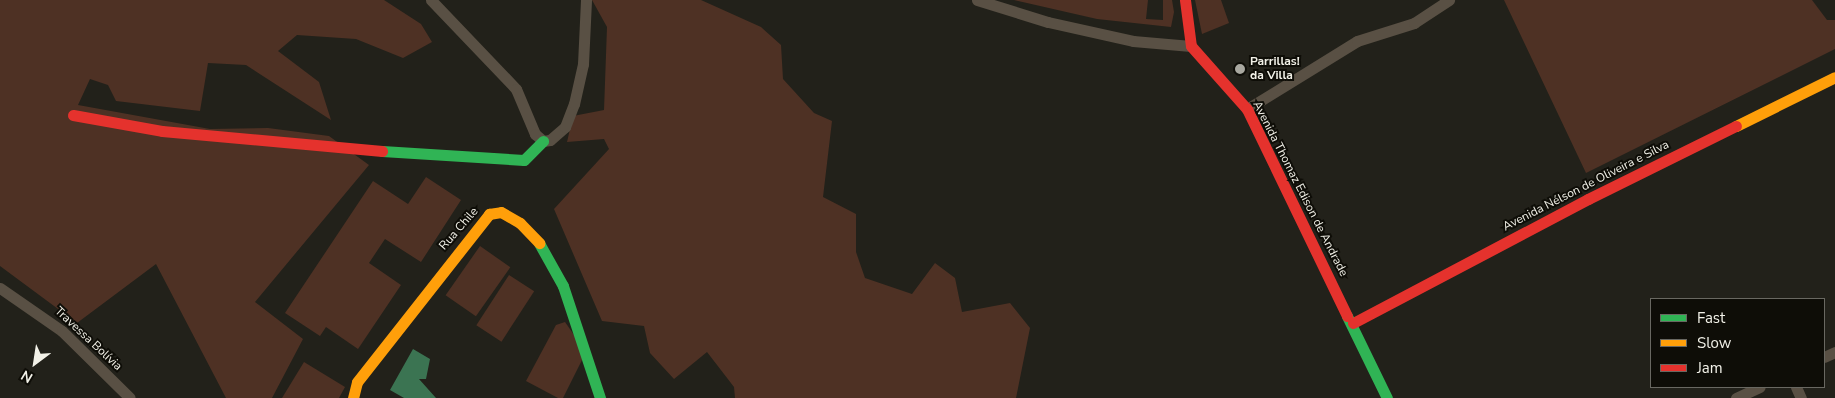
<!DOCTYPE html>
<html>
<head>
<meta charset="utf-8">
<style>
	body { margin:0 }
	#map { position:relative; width:1835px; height:398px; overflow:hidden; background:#22211a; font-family:"Nunito Sans",sans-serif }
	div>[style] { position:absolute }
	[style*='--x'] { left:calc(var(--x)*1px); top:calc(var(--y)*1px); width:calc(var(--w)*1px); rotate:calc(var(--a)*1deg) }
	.green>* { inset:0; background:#4e3124; transform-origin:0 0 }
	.water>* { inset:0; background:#3b7452 }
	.street>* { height:11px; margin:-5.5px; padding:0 5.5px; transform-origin:5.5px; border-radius:5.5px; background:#595044 }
	.fast>* { height:11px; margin:-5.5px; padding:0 5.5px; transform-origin:5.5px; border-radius:5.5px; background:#30b455 }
	.slow>* { height:11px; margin:-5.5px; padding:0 5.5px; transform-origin:5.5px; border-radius:5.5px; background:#ff9f0a }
	.jam>* { height:11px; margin:-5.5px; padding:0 5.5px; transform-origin:5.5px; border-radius:5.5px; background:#e5322d }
	.dots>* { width:14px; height:14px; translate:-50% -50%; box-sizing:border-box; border:2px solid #0e0d07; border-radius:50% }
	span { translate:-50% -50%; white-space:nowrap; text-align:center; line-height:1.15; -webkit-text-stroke:4px #0e0d07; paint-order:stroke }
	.poi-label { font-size:12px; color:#f2f1e8; font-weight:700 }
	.left { translate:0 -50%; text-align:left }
	.street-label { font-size:12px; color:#f2f1e8 }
	.legend { position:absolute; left:1650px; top:298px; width:175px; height:90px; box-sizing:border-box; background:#0e0d07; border:1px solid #696861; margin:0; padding:6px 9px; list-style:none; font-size:15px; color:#f2f1e8 }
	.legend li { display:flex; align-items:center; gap:10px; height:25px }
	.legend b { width:25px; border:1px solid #696861 }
	.north { position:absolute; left:10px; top:338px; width:50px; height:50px; -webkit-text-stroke:4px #0e0d07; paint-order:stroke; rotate:211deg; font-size:14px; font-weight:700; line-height:20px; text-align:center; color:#f2f1e8 }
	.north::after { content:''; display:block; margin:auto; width:18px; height:22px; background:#f2f1e8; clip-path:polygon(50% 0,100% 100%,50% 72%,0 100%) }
</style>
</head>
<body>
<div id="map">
	<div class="green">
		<i style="clip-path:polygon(0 0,384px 0,421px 24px,432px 42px,403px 58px,356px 39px,297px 35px,278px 51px,319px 82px,331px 120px,246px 65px,208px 63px,200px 111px,116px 101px,108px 85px,90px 79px,78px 105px,210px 129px,268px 128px,329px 136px,369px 165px,255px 302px,303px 339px,272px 398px,226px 398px,156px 264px,77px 323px,0 266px)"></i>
		<i style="clip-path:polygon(592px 0,701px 0,761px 27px,781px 45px,783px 79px,814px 113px,832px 121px,823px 197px,856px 214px,856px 252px,865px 278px,912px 294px,935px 263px,955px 278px,962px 312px,1010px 303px,1030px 328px,1016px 398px,735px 398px,734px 387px,707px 352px,674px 379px,650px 353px,644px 326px,602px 321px,554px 209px,609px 149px,604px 139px,567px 142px,573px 116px,604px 110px,607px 27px)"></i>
		<i style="clip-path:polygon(1014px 0,1148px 0,1146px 19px,1163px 20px,1163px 0,1172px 0,1174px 12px,1171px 27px,1097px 19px)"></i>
		<i style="clip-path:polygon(1195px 0,1221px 0,1229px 23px,1202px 34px)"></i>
		<i style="clip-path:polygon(1504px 0,1812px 0,1827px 20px,1835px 20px,1835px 49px,1586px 173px)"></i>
		<i style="clip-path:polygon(426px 177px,461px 200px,421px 262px,385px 239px,369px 263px,401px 285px,358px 349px,326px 327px,320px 336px,285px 313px,373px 181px,408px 204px)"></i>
		<i style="left:480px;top:246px;width:37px;height:60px;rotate:35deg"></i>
		<i style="left:509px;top:275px;width:30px;height:60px;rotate:33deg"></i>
		<i style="clip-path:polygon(565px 322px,586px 352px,563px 398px,558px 398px,526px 381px,556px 325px)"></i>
		<i style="clip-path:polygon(304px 362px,345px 387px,339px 398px,282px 398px)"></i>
	</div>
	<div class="water">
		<i style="clip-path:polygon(413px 349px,430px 359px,426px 379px,419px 379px,436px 398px,404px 398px,390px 390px)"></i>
	</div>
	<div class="street">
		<i style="--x:431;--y:0;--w:123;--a:46.3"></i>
		<i style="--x:516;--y:89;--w:49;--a:67.1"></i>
		<i style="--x:535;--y:134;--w:11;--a:41"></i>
		<i style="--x:543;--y:141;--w:7;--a:-8"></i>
		<i style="--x:550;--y:140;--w:20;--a:-41"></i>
		<i style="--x:565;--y:127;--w:25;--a:-69"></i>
		<i style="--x:574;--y:104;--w:41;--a:-77.3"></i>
		<i style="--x:583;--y:64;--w:64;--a:-87.3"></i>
		<i style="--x:977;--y:0;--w:74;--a:17.2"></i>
		<i style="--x:1048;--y:22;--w:87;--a:12.6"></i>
		<i style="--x:1133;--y:41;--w:58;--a:4.9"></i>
		<i style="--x:1247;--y:109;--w:129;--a:-31.7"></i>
		<i style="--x:1357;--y:41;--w:60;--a:-17.5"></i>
		<i style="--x:1414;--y:23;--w:42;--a:-33.3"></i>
		<i style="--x:0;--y:288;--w:75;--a:34.7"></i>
		<i style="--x:62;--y:331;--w:95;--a:44.6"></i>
		<i style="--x:1824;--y:357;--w:12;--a:-24"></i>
		<i style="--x:1796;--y:387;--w:12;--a:66"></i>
		<i style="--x:1736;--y:398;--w:26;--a:-25"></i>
	</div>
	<div class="fast">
		<i style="--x:382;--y:151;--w:142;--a:3.6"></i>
		<i style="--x:524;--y:160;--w:27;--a:-45"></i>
		<i style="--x:539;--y:243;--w:49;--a:60.8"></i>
		<i style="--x:563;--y:286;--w:118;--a:71.7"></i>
		<i style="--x:1347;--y:316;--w:91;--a:64"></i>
	</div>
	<div class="slow">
		<i style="--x:1736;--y:126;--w:110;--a:-26.3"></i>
		<i style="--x:353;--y:398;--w:16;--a:-76"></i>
		<i style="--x:357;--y:382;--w:214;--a:-51.8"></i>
		<i style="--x:489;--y:214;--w:12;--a:-9"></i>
		<i style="--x:501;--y:212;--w:22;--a:30"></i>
		<i style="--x:520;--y:223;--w:28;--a:46"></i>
	</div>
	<div class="jam">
		<i style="--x:1185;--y:0;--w:46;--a:82.6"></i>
		<i style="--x:1191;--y:46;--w:84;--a:48.4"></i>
		<i style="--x:1247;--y:109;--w:230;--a:64.2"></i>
		<i style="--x:73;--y:115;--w:90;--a:10.2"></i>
		<i style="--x:162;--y:131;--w:221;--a:5.2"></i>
		<i style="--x:1353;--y:323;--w:266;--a:-27.8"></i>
		<i style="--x:1588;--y:199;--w:165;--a:-26.3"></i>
	</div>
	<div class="dots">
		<i style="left:1240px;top:69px;background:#a9a8a0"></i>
	</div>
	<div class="poi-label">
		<span class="left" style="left:1250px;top:69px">Parrillas!<br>da Villa</span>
	</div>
	<div class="street-label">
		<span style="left:1586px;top:186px;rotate:-27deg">Avenida Nélson de Oliveira e Silva</span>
		<span style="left:1300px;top:189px;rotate:63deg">Avenida Thomaz Edison de Andrade</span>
		<span style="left:459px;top:229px;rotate:-49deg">Rua Chile</span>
		<span style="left:88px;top:339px;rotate:43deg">Travessa Bolívia</span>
	</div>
	<ul class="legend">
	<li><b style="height:6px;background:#30b455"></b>Fast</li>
	<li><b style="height:6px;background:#ff9f0a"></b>Slow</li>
	<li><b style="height:6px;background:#e5322d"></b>Jam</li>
	</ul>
	<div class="north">N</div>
</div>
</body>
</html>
